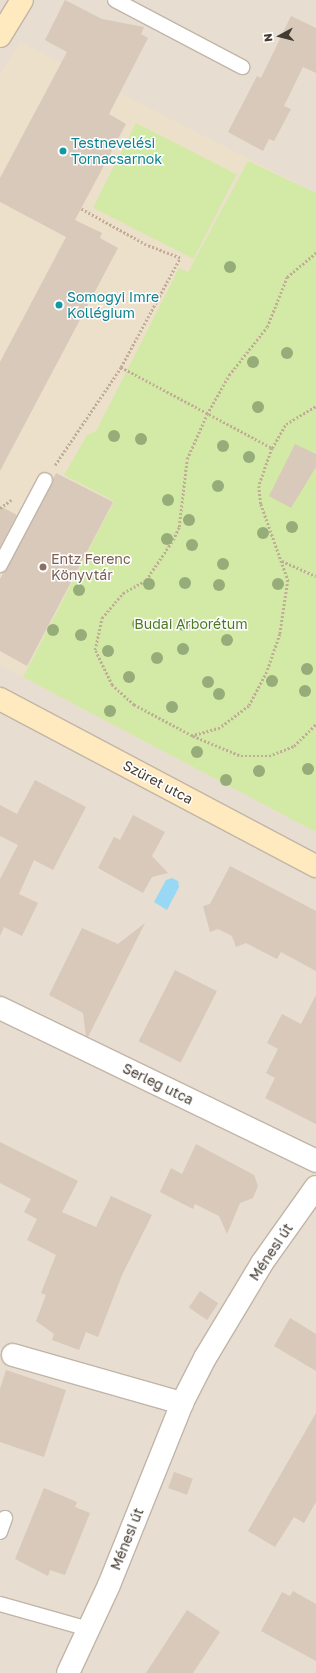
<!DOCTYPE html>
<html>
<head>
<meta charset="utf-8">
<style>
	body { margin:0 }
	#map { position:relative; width:316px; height:1673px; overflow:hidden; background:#f2ece2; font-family:"Golos Text",sans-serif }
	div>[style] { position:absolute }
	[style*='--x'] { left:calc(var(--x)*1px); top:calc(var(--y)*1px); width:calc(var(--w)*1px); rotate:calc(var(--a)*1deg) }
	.residential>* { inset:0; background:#e7ddd0; transform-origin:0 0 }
	.education>* { inset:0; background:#ede0cb }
	.green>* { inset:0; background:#d3eaa7; transform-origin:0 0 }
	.water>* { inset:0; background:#99d8f4 }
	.building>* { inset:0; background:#d8c9ba; transform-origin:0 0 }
	.path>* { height:2.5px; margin-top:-1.25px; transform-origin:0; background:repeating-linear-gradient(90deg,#c1ad95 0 2px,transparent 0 4px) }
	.roads { filter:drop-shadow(1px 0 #c1b5a7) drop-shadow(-1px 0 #c1b5a7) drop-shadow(0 1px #c1b5a7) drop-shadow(0 -1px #c1b5a7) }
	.lane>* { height:14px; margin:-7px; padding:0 7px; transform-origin:7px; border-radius:7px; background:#fff }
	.street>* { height:22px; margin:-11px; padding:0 11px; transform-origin:11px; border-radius:11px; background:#fff }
	.secondary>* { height:22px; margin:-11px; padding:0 11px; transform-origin:11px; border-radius:11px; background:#ffe9bf }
	.trees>* { width:12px; height:12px; margin:-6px; border-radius:50%; background:#97ad79 }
	.dots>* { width:11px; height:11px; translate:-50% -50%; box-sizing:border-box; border:2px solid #fff; border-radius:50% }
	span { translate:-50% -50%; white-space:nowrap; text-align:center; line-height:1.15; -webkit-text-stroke:3px #fff; paint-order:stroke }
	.culture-label { font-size:14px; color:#0d838f }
	.left { translate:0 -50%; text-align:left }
	.education-label { font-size:14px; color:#785e54 }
	.park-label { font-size:14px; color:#4c7923 }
	.street-label { font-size:14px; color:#443b32 }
	.north { position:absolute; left:260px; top:16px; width:40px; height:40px; -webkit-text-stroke:3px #fff; paint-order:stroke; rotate:263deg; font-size:11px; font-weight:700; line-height:16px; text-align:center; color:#443b32 }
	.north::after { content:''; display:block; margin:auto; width:14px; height:18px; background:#443b32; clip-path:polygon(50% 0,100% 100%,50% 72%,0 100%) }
</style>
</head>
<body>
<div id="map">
	<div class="residential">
		<i style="left:0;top:0;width:316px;height:1673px"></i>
	</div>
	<div class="education">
		<i style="clip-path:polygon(20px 42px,316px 193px,316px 832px,0 665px,0 74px)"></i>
	</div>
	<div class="green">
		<i style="left:136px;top:123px;width:113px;height:95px;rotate:27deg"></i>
		<i style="clip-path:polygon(248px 161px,316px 193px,316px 832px,23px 677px,114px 501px,64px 475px,87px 435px,96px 431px,179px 268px,188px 272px)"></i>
	</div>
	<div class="water">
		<i style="clip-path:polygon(172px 878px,178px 881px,179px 887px,167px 910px,154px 902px,166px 880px)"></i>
	</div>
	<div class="building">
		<i style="clip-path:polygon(65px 0,102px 19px,144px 27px,141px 34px,148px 38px,109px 114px,126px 124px,75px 220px,102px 233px,100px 238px,118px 248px,0 471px,0 362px,66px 237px,0 202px,0 178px,67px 52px,45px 40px)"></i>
		<i style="clip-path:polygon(291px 16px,316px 28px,316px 73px,303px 67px,284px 106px,291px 109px,274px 141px,269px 139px,263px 151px,228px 132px,257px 76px,261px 78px)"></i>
		<i style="clip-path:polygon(295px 444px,316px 454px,316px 467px,291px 508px,269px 496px)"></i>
		<i style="clip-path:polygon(56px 473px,113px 502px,27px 666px,0 651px,0 579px)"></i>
		<i style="clip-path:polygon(0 506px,17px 515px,0 547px)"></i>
		<i style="clip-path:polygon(35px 780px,86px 807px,53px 870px,34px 860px,19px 894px,38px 903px,22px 936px,4px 927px,0 936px,0 879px,18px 845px,0 836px,0 805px,17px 814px)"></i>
		<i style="clip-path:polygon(133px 815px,165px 832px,152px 856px,168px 873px,152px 877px,143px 893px,98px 868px,114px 837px,120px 840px)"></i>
		<i style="clip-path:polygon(230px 866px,316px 911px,316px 971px,281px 952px,277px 959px,246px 943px,236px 947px,232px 936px,218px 929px,210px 932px,203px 906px,210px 904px)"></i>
		<i style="clip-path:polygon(145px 923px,88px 1037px,86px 1036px,83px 1013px,49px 995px,82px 928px,118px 944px)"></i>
		<i style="left:175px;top:970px;width:47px;height:80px;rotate:27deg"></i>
		<i style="clip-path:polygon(316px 995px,316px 1124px,265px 1098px,275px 1078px,266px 1073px,278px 1049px,267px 1043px,282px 1014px,301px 1024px)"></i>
		<i style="clip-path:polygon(0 1142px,78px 1181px,62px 1212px,96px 1227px,111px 1196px,152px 1215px,122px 1275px,98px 1337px,86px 1332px,79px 1350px,52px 1340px,54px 1334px,36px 1321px,46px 1295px,41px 1293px,56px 1255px,27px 1240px,37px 1219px,24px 1212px,31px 1199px,0 1183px)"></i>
		<i style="clip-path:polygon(196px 1144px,254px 1175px,258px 1186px,253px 1198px,240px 1203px,227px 1234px,219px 1216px,195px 1204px,193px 1209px,160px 1192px,171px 1168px,182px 1174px)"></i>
		<i style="left:200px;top:1291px;width:22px;height:20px;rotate:34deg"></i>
		<i style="clip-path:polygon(290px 1318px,316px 1334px,316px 1371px,274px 1346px)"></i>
		<i style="clip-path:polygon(6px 1370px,66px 1390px,44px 1457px,0 1442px,0 1389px)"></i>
		<i style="clip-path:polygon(316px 1413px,316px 1502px,304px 1523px,294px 1517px,275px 1547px,248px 1531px)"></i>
		<i style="left:174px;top:1472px;width:20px;height:17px;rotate:20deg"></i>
		<i style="clip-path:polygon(44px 1488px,77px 1502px,75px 1507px,90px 1513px,65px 1575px,50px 1570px,48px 1576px,15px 1559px)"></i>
		<i style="clip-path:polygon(293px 1591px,316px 1604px,316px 1661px,261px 1631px,282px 1592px,290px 1596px)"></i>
		<i style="clip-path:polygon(187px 1610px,220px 1632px,193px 1673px,146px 1673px)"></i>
	</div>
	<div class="path">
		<i style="--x:121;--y:367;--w:171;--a:28.2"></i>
		<i style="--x:272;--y:448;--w:28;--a:-60"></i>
		<i style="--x:286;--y:424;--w:35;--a:-31"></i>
		<i style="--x:272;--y:448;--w:40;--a:108.9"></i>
		<i style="--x:259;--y:486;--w:18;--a:84"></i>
		<i style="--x:261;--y:504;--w:81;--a:70.4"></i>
		<i style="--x:288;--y:580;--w:55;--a:98.4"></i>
		<i style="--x:280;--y:634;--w:40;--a:108.9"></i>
		<i style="--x:267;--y:672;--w:38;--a:118"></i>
		<i style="--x:249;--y:706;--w:36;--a:143"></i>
		<i style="--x:220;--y:728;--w:29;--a:164"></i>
		<i style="--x:192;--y:736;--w:66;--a:-151.9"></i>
		<i style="--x:134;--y:705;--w:30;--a:-138"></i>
		<i style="--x:112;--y:685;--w:39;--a:-116"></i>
		<i style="--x:95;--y:650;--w:33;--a:-78"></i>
		<i style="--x:102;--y:618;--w:33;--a:-50"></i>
		<i style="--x:123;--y:593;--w:26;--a:-29"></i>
		<i style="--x:146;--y:580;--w:48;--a:-56"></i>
		<i style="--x:173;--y:540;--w:14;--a:-65"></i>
		<i style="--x:179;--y:527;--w:68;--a:-83.3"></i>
		<i style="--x:187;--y:459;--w:49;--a:-66"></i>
		<i style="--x:207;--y:414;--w:45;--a:-60.6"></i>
		<i style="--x:229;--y:375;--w:61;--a:-51.6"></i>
		<i style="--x:267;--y:327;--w:54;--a:-68.2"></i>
		<i style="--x:287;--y:277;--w:38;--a:-40"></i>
		<i style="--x:55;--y:465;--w:118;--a:-56"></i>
		<i style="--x:121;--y:367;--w:124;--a:-61.6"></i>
		<i style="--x:180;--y:258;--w:36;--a:-159"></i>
		<i style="--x:146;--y:245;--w:74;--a:-151"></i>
		<i style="--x:0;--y:508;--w:14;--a:-36"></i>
		<i style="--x:282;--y:561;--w:37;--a:24"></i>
		<i style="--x:193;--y:736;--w:52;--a:22.6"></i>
		<i style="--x:241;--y:756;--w:28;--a:0"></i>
		<i style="--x:269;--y:756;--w:27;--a:-22"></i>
		<i style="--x:294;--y:746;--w:31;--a:-45"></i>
	</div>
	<div class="roads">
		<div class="lane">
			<i style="--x:115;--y:0;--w:144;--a:27.8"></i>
			<i style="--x:0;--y:565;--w:96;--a:-62.1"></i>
			<i style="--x:0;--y:1532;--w:15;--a:-70"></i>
			<i style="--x:0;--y:1604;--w:92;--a:15.7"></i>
		</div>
		<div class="street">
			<i style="--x:0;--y:1008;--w:351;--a:25.8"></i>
			<i style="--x:13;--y:1355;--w:176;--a:15.9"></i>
			<i style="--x:68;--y:1673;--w:97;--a:-65"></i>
			<i style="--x:109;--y:1585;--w:196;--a:-68.1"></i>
			<i style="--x:182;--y:1403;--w:51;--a:-62.9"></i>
			<i style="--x:205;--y:1358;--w:111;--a:-59"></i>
			<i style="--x:262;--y:1263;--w:93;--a:-54.6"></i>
		</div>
		<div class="secondary">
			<i style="--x:0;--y:36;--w:42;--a:-58.6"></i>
			<i style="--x:0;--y:699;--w:357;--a:27.9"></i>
		</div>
	</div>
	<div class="trees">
		<i style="left:230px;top:267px"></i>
		<i style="left:287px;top:353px"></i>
		<i style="left:253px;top:362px"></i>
		<i style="left:258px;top:407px"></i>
		<i style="left:114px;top:436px"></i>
		<i style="left:141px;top:439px"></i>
		<i style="left:223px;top:446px"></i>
		<i style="left:249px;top:457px"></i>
		<i style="left:218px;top:486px"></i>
		<i style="left:168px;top:500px"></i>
		<i style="left:189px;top:520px"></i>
		<i style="left:292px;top:527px"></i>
		<i style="left:263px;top:533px"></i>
		<i style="left:167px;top:539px"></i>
		<i style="left:192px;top:545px"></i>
		<i style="left:223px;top:564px"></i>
		<i style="left:185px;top:583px"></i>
		<i style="left:149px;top:584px"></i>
		<i style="left:278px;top:584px"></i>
		<i style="left:219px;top:585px"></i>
		<i style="left:79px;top:590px"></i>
		<i style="left:138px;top:624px"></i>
		<i style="left:184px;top:625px"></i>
		<i style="left:53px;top:630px"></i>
		<i style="left:81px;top:635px"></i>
		<i style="left:227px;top:640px"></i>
		<i style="left:183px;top:649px"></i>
		<i style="left:108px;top:651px"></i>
		<i style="left:157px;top:658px"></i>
		<i style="left:307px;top:669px"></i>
		<i style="left:129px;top:677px"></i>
		<i style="left:272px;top:681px"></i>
		<i style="left:208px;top:682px"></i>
		<i style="left:305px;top:691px"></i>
		<i style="left:219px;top:694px"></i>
		<i style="left:172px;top:707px"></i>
		<i style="left:110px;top:711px"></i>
		<i style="left:197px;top:752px"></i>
		<i style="left:308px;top:769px"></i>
		<i style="left:259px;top:771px"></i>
		<i style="left:226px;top:780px"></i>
	</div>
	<div class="dots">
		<i style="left:63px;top:151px;background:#0f9aa8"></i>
		<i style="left:59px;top:305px;background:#0f9aa8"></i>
		<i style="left:43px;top:567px;background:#8d6e63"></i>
	</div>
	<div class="culture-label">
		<span class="left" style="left:71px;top:151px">Testnevelési<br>Tornacsarnok</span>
		<span class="left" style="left:67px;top:305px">Somogyi Imre<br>Kollégium</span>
	</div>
	<div class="education-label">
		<span class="left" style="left:51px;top:567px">Entz Ferenc<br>Könyvtár</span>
	</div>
	<div class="park-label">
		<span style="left:191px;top:624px">Budai Arborétum</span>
	</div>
	<div class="street-label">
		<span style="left:158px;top:782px;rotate:28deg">Szüret utca</span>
		<span style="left:158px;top:1084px;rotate:26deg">Serleg utca</span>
		<span style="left:271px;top:1252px;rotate:-56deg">Ménesi út</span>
		<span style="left:127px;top:1539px;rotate:-68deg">Ménesi út</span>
	</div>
	<div class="north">N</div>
</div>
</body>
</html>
